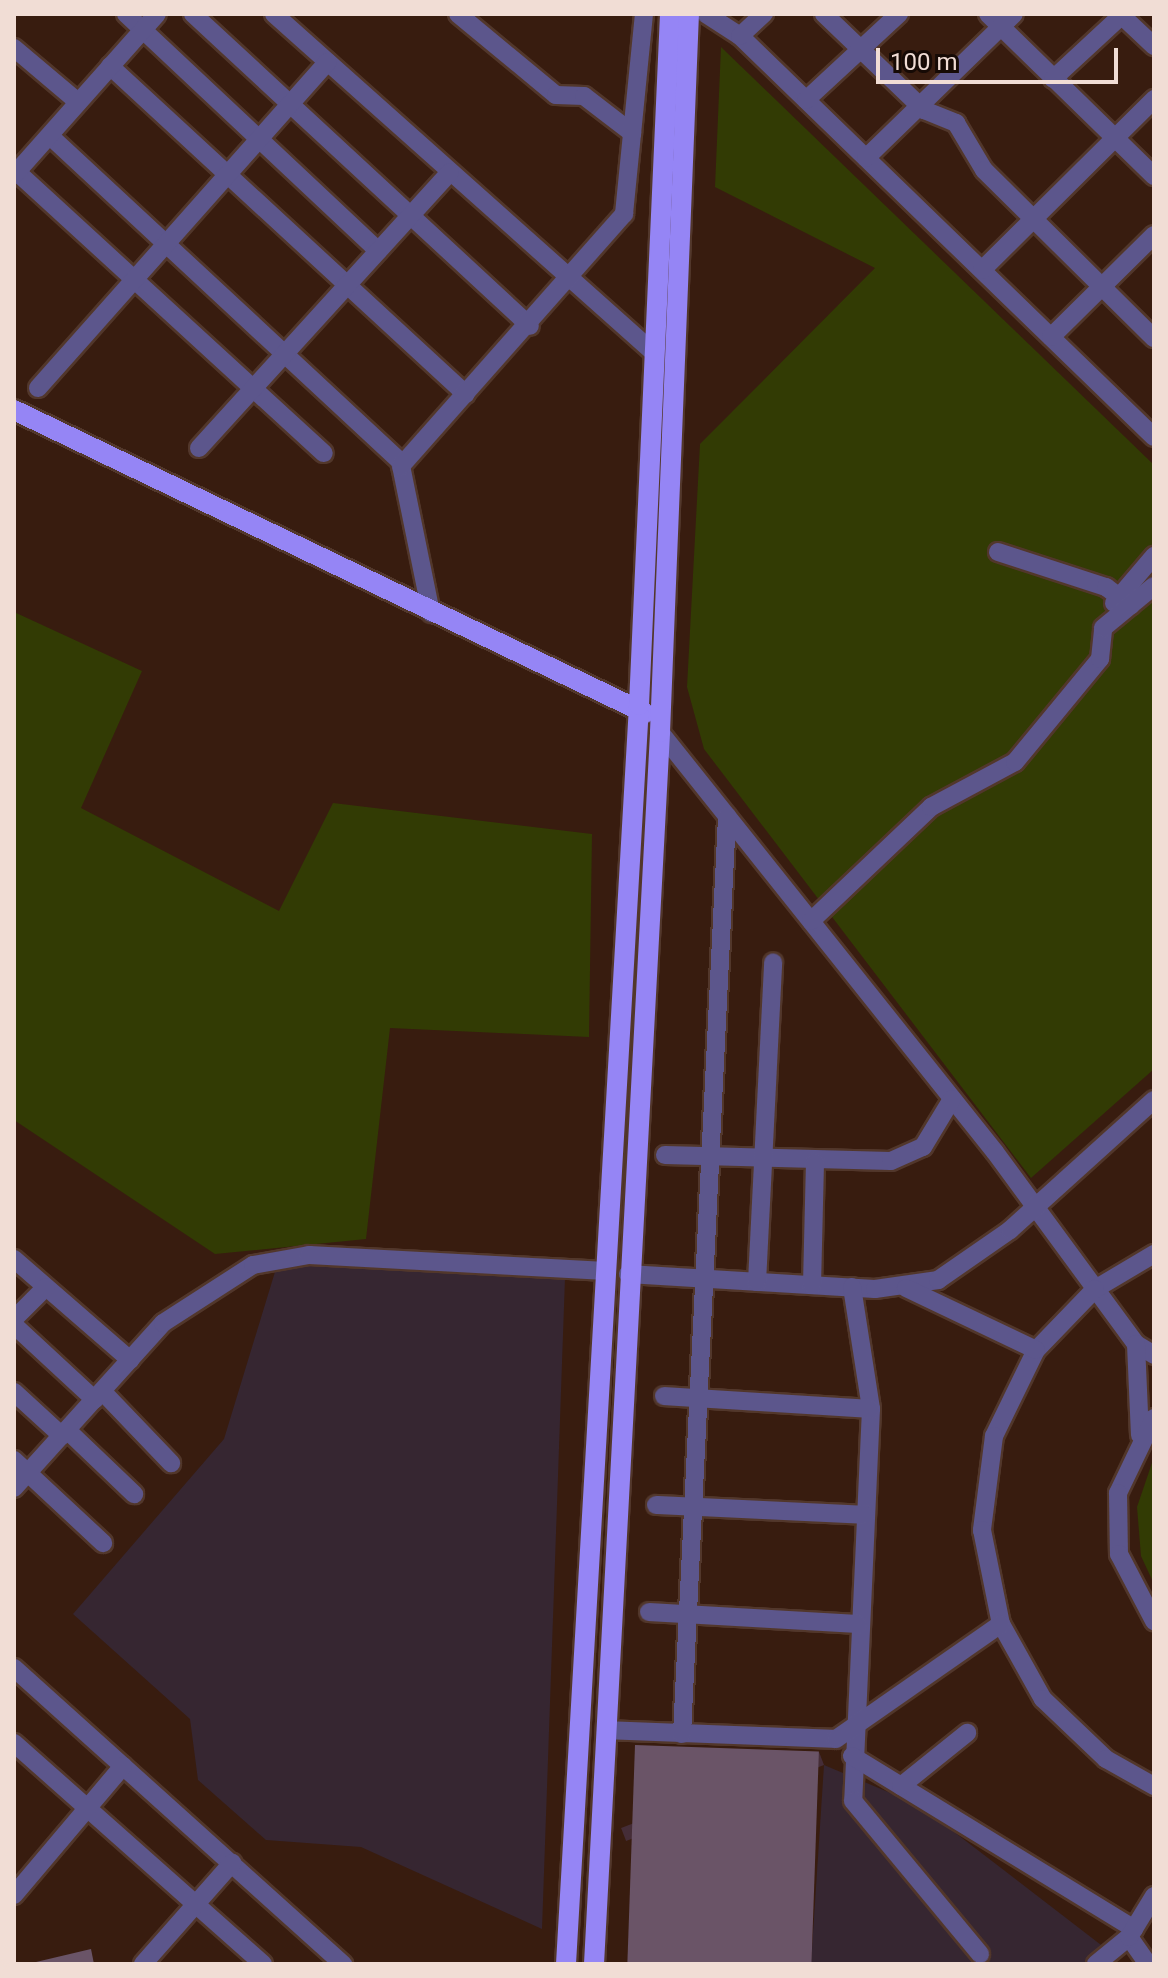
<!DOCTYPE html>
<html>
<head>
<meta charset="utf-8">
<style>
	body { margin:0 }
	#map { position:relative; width:1168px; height:1978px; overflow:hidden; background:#381c0f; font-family:Roboto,sans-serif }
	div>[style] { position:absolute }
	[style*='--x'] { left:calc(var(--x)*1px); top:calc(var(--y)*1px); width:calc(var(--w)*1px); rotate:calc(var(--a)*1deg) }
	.industrial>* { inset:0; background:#362631 }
	.green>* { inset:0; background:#323b04 }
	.roads { filter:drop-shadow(2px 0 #52372b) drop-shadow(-2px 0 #52372b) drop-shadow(0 2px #52372b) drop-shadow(0 -2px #52372b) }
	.minor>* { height:18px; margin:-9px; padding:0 9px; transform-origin:9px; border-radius:9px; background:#5c568c }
	.major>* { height:20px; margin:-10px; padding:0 10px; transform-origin:10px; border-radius:10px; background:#9585f5 }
	.shaded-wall>* { inset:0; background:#452d37; transform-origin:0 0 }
	.building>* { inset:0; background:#6a5467; transform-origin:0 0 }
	span { translate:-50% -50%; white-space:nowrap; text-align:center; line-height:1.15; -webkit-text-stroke:6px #160a05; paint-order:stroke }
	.frame { position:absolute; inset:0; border:16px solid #f1ddd5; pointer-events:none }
	.scale { position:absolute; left:876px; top:48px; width:242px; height:36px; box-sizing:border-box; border:4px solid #f1ddd5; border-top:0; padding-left:10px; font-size:24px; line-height:28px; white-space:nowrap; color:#f1ddd5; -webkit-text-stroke:6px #160a05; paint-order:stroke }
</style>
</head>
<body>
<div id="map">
	<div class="industrial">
		<i style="clip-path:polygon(278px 1262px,565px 1278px,542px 1929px,361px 1847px,266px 1840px,198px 1780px,190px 1719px,73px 1614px,224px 1439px)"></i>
		<i style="clip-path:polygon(824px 1765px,919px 1805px,1105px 1948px,1085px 1964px,811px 1964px)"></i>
	</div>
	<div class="green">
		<i style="clip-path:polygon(721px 47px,1154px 465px,1154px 1069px,1031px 1178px,704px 749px,687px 687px,700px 444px,875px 268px,715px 187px)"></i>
		<i style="clip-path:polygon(14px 612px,142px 671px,81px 808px,279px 911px,333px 803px,592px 834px,589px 1037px,390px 1028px,366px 1239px,215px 1254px,14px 1120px)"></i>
		<i style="clip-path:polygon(1154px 1457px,1154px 1584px,1141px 1556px,1137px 1507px)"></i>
	</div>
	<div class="roads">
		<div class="minor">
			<i style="--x:126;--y:14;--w:346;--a:43.2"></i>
			<i style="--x:193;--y:14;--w:459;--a:42.8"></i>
			<i style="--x:274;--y:14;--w:508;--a:41.73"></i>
			<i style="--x:458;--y:14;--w:127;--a:39.6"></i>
			<i style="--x:556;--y:95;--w:28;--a:2"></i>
			<i style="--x:584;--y:96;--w:61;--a:37.6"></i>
			<i style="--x:706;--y:14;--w:40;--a:32.9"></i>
			<i style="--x:740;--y:36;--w:576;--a:44.09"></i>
			<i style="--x:824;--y:14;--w:139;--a:43.8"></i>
			<i style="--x:924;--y:110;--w:35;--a:22"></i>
			<i style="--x:956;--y:123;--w:55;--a:59.2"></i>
			<i style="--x:984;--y:170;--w:239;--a:44.7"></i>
			<i style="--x:988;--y:14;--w:232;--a:44.3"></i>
			<i style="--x:1120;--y:14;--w:47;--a:43.3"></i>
			<i style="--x:740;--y:36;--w:33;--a:-43"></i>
			<i style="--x:14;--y:48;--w:84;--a:40.2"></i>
			<i style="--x:110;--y:66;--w:484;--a:42.7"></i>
			<i style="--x:1053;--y:79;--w:94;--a:-42.8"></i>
			<i style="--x:806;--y:100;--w:127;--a:-42.8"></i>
			<i style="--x:50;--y:136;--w:480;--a:42.9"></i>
			<i style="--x:866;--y:158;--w:206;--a:-44.2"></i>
			<i style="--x:17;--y:172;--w:416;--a:42.5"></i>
			<i style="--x:14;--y:175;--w:215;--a:-48.4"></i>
			<i style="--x:982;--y:270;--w:243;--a:-44.8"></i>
			<i style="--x:1051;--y:337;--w:145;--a:-44.7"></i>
			<i style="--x:38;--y:388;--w:436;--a:-48.4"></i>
			<i style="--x:199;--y:448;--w:373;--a:-47.7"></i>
			<i style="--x:998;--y:552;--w:114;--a:18"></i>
			<i style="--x:1106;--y:587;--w:31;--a:37"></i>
			<i style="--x:1114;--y:603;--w:62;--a:-49.6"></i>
			<i style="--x:431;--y:613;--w:150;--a:-101.5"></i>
			<i style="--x:401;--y:466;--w:337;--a:-48.5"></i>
			<i style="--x:624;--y:214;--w:201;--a:-84.3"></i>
			<i style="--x:660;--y:732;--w:537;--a:51.42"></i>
			<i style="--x:995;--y:1152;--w:238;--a:53.7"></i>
			<i style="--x:1136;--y:1344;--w:21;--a:31"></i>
			<i style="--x:811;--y:921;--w:166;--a:-43.5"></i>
			<i style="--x:931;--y:807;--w:95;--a:-28.2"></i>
			<i style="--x:1015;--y:762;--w:134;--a:-50.5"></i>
			<i style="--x:1100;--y:659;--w:31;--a:-84"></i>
			<i style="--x:1103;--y:628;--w:66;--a:-39.5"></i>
			<i style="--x:665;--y:1155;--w:226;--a:1.5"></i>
			<i style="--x:891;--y:1161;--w:35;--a:-24"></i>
			<i style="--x:923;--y:1147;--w:56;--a:-58.9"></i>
			<i style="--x:1154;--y:1254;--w:69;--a:149.3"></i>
			<i style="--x:1095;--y:1289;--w:85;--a:134"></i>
			<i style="--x:1036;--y:1350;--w:96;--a:116"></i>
			<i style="--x:994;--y:1436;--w:95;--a:97.3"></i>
			<i style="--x:982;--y:1530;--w:96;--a:78.6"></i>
			<i style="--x:1001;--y:1624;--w:86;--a:60.8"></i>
			<i style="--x:1043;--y:1699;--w:87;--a:43.6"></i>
			<i style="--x:1106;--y:1759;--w:55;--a:29.4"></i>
			<i style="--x:14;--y:1259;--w:154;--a:41"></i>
			<i style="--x:628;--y:1274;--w:247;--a:3.5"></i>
			<i style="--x:875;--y:1289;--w:64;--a:-8.1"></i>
			<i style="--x:938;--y:1280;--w:88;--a:-34.8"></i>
			<i style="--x:1010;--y:1230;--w:194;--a:-42.1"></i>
			<i style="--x:757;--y:1282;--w:320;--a:-87.1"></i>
			<i style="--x:812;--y:1285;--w:123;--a:-88.6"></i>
			<i style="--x:852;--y:1287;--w:123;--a:81.1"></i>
			<i style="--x:871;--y:1409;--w:392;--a:92.6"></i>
			<i style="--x:853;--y:1801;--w:199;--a:50.3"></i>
			<i style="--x:906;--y:1288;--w:144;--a:25.5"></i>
			<i style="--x:14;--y:1319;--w:45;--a:-45"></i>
			<i style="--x:14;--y:1325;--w:110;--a:42.8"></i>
			<i style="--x:1136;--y:1344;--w:91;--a:87.5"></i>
			<i style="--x:102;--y:1391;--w:100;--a:46.2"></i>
			<i style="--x:14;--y:1392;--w:65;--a:42.5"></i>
			<i style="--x:664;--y:1396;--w:207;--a:3.6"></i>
			<i style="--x:1154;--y:1418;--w:83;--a:115.6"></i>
			<i style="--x:1118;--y:1493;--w:61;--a:89.1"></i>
			<i style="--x:1119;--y:1554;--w:76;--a:62.4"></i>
			<i style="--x:67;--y:1430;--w:93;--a:43.7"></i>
			<i style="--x:14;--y:1460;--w:122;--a:43"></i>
			<i style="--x:14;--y:1488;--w:222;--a:-47.9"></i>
			<i style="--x:163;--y:1323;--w:107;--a:-32.8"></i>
			<i style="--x:253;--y:1265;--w:57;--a:-10.1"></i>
			<i style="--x:309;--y:1255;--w:293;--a:3.1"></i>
			<i style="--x:656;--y:1505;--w:209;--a:2.7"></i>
			<i style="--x:649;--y:1612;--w:209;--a:3.3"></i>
			<i style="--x:14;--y:1668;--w:443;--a:42"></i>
			<i style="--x:606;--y:1730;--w:230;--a:2.2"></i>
			<i style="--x:836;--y:1739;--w:201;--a:-34.9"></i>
			<i style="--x:682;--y:1734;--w:919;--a:-87.19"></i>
			<i style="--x:14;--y:1743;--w:333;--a:41.6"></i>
			<i style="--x:852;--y:1756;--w:331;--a:31.5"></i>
			<i style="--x:901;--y:1786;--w:85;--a:-38.8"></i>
			<i style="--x:14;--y:1895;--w:169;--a:-49.8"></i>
			<i style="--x:1129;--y:1937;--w:33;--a:55"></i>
			<i style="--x:143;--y:1964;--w:135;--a:-48.6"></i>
			<i style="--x:1096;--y:1964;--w:43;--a:-39.3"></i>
			<i style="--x:1129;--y:1937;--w:48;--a:-58.6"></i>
		</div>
		<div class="major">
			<i style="--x:14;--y:410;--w:700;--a:25.65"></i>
			<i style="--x:566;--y:1964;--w:1261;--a:-86.68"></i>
			<i style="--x:639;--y:705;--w:692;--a:-87.43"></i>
			<i style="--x:594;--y:1964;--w:1234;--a:-86.93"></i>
			<i style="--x:660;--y:732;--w:719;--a:-87.69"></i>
		</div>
	</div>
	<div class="shaded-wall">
		<i style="left:819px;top:1752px;width:14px;height:212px;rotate:69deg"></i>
	</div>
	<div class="building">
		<i style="left:635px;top:1745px;width:184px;height:219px;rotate:2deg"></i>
		<i style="clip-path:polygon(91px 1949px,94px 1964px,36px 1964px,36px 1962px)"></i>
	</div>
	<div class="frame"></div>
	<div class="scale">100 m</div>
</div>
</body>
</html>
